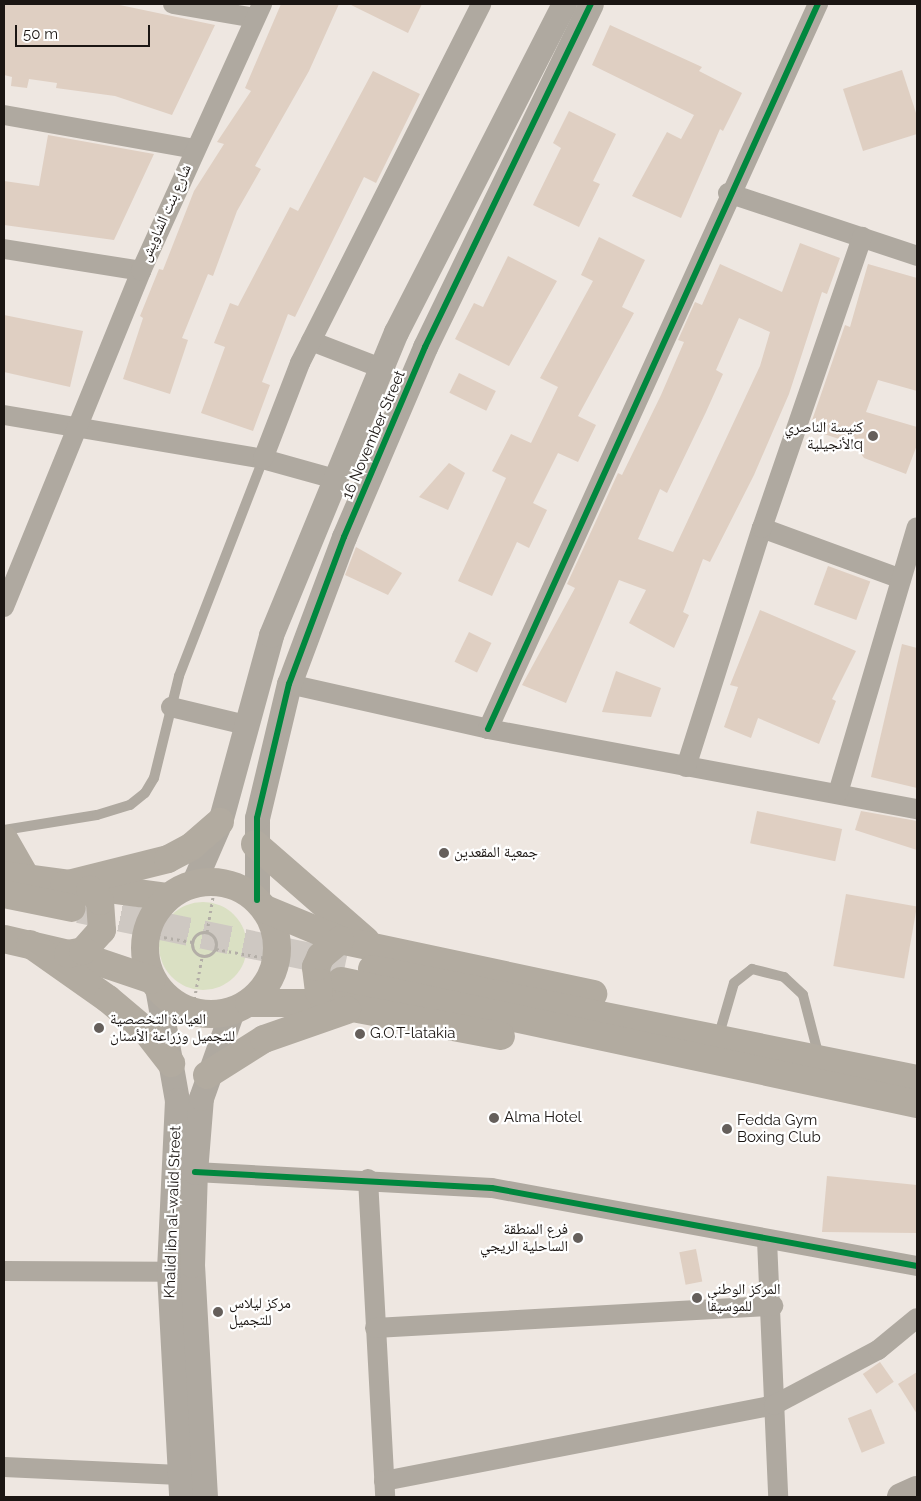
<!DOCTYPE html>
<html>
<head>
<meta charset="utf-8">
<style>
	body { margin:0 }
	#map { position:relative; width:921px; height:1501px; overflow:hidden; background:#eee7e1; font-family:Raleway,"Noto Naskh Arabic",sans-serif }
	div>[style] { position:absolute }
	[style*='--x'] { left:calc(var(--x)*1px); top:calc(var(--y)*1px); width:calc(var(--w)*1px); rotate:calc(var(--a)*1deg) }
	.green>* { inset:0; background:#dae0c3 }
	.round { border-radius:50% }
	.building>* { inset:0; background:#dfcfc2; transform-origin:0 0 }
	.primary-tunnel>* { height:28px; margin-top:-14px; transform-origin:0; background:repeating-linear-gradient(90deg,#cec8c2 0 28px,transparent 0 42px) }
	.path>* { height:3px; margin-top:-1.5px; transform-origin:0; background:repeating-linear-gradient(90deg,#b3aea7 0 2.5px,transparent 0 6.5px) }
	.path>.ring { margin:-1.5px; padding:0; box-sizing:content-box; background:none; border:3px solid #b3aea7; border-radius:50% }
	.service>* { height:10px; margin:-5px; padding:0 5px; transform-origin:5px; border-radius:5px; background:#afa9a0 }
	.minor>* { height:20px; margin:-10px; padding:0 10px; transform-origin:10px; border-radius:10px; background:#afa9a0 }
	.tertiary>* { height:25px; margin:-12.5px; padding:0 12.5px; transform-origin:12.5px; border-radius:12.5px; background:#afa9a0 }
	.secondary>* { height:28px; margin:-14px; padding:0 14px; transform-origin:14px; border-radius:14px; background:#aea79e }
	.primary>* { height:28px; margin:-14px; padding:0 14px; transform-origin:14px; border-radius:14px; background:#b2aba0 }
	.primary>.ring { margin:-14px; padding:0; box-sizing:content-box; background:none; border:28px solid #b2aba0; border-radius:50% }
	.cycleway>* { height:6px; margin:-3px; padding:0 3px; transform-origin:3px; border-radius:3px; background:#00873e }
	.dots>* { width:14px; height:14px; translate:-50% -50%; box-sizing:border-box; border:2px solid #fff; border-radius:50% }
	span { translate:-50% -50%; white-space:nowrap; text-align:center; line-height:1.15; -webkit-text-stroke:4.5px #fff; paint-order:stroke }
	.street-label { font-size:15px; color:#1b1613 }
	.poi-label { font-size:15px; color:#1b1613 }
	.right { translate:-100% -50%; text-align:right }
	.left { translate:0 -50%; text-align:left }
	.frame { position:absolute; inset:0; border:5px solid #1b1613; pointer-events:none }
	.scale { position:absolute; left:15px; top:25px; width:135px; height:22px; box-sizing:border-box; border:2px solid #1b1613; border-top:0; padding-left:6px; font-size:15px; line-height:18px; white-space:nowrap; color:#1b1613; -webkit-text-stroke:4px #fff; paint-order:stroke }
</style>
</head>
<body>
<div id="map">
	<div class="green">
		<i class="round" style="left:159px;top:902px;width:88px;height:88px"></i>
	</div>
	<div class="building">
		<i style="clip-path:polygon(4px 4px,115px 4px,215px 25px,172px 115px,115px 96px,56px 88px,57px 83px,29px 79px,27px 88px,11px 86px,12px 77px,4px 75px)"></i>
		<i style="clip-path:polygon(281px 4px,339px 4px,309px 71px,255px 166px,261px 169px,237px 211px,213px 276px,208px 274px,182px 338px,188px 340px,170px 394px,123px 379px,143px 318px,140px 316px,159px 269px,163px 270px,194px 191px,224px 144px,217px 142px,251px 91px,245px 88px)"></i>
		<i style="clip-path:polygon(349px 4px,422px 4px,408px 33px)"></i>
		<i style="clip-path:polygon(610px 25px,702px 67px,699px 71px,742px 93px,723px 131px,720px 129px,681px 218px,632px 196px,667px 132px,681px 139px,694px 115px,592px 65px)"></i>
		<i style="clip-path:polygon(902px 70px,917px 116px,917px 134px,863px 151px,843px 89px)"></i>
		<i style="clip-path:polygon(373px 71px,420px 94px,376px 183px,364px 177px,295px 317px,288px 314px,262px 382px,270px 385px,253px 431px,201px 413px,225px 347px,214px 343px,230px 303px,238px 306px,290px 207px,298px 211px)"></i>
		<i style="clip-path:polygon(569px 111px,616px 134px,593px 181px,600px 184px,579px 227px,533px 205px,561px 148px,553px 143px)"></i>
		<i style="clip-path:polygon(48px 135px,154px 154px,114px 240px,4px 225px,4px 181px,39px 186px)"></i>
		<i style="clip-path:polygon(599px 237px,645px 260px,622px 307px,634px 313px,578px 416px,596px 425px,578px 462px,558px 453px,533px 503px,547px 510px,529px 548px,517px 542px,492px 596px,458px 581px,506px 478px,492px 471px,511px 434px,531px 443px,558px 387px,540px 378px,593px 281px,581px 275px)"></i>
		<i style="clip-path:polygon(evenodd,800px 243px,840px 258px,827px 294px,822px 292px,789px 394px,754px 475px,710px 562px,703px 559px,683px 612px,689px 615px,674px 648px,629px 623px,646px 590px,619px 580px,566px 703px,522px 685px,575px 588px,567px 584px,618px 473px,622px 475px,661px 395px,684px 342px,678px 340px,695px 302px,702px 305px,720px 264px,782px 292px,800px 243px,739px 318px,770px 332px,760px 366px,673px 552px,638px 539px,660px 489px,667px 493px,706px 412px,723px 374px,716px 370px,739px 318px)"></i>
		<i style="clip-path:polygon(508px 256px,557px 281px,509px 366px,455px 339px,474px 303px,483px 307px)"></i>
		<i style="clip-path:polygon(868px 264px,917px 278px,917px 391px,878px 380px,866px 412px,917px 427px,917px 445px,906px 474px,864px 458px,854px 444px,809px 429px,845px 325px,850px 327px)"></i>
		<i style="clip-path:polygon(4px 315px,83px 331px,70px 387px,4px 372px)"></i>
		<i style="left:459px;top:373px;width:41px;height:22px;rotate:26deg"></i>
		<i style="clip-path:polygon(449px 463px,465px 473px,448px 510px,419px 497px)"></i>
		<i style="clip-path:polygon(356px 547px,402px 573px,388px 595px,345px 575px)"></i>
		<i style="left:828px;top:566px;width:45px;height:41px;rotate:20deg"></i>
		<i style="clip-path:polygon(760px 610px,856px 651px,832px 699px,836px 701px,819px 744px,758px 718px,751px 738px,724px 727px,738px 687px,730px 685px)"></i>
		<i style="left:469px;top:632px;width:25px;height:33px;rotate:26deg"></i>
		<i style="clip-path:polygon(902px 644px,917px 648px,917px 788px,871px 777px)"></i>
		<i style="clip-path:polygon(616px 671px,661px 688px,651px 717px,602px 712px)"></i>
		<i style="left:757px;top:811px;width:87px;height:33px;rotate:12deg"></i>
		<i style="clip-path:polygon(861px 811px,917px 821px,917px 850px,855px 830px)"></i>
		<i style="left:846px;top:894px;width:72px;height:73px;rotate:10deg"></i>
		<i style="clip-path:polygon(827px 1176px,917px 1185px,917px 1233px,822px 1232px)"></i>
		<i style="left:696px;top:1249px;width:33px;height:17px;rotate:79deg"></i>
		<i style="left:880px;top:1362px;width:24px;height:21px;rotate:55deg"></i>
		<i style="clip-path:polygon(917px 1372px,917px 1414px,898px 1384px)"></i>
		<i style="left:871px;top:1409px;width:37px;height:25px;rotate:68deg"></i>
	</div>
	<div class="primary-tunnel">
		<i style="--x:79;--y:909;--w:272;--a:11.7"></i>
	</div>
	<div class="path">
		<i class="ring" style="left:192px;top:932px;width:21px;height:21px"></i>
		<i style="--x:207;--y:932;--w:42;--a:-80.3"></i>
		<i style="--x:145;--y:934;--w:48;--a:9.7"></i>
		<i style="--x:216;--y:949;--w:62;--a:10.2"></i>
		<i style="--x:192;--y:1012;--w:56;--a:-79.7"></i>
	</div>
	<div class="service">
		<i style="--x:4;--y:830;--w:94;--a:-9.2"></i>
		<i style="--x:97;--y:815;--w:34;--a:-17"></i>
		<i style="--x:130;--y:805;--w:19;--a:-39"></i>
		<i style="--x:145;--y:793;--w:17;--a:-59"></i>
		<i style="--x:154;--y:778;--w:105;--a:-76.2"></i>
		<i style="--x:179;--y:676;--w:233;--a:-68.8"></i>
		<i style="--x:718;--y:1038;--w:57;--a:-73.8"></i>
		<i style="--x:734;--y:983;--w:23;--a:-38"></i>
		<i style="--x:752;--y:969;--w:33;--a:14"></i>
		<i style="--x:784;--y:977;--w:26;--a:43"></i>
		<i style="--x:803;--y:995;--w:64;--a:75.5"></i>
	</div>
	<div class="minor">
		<i style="--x:173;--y:4;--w:83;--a:9.7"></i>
		<i style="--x:4;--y:115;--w:194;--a:10.1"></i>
		<i style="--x:728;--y:193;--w:199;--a:18.4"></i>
		<i style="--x:4;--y:249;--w:139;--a:9.1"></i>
		<i style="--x:311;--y:341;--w:75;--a:21.1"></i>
		<i style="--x:4;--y:415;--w:263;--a:9.6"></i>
		<i style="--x:263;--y:459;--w:75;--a:15.5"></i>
		<i style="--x:263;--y:459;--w:103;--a:-68.9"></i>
		<i style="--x:300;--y:363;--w:402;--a:-63.2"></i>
		<i style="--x:762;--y:528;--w:148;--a:20.1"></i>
		<i style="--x:4;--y:607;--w:363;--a:-67.8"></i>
		<i style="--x:141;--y:271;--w:293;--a:-65.6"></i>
		<i style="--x:289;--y:684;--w:204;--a:12.7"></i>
		<i style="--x:488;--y:729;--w:436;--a:10.6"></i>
		<i style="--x:171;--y:707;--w:77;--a:13.5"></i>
		<i style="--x:488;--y:729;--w:797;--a:-65.53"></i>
		<i style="--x:686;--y:767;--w:251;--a:-72.4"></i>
		<i style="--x:762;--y:528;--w:308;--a:-71"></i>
		<i style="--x:838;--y:793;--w:277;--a:-73.5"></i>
		<i style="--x:195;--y:1172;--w:297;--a:3.1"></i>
		<i style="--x:492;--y:1188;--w:432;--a:10.4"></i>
		<i style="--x:368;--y:1179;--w:318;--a:86.9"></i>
		<i style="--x:767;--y:1240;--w:257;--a:87.5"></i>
		<i style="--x:4;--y:1271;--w:165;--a:0.3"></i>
		<i style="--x:375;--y:1328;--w:399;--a:-3.2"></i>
		<i style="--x:4;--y:1467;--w:176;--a:2.6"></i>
		<i style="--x:384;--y:1481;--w:397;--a:-11"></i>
		<i style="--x:774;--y:1405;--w:118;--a:-27.9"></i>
		<i style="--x:878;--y:1350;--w:50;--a:-39.4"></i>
	</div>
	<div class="tertiary">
		<i style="--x:193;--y:884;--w:68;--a:-66.5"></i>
		<i style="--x:220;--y:822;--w:194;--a:-74.7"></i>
		<i style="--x:271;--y:635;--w:328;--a:-67.6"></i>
		<i style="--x:396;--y:332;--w:369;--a:-62.9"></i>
		<i style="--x:257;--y:900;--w:82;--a:-90"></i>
		<i style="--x:257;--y:818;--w:138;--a:-76.6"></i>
		<i style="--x:289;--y:684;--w:157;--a:-69.5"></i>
		<i style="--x:344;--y:537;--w:207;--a:-66.9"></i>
		<i style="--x:425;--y:347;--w:381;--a:-64.2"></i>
		<i style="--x:157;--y:987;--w:115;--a:80"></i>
		<i style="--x:177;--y:1100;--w:172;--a:92.7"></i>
		<i style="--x:169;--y:1272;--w:225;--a:86.9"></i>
		<i style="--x:205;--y:1497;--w:232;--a:-93.2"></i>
		<i style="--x:192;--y:1265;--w:93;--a:-88.2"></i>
		<i style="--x:195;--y:1172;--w:74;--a:-85.4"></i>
		<i style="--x:201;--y:1098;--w:92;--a:-70.4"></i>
	</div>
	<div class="secondary">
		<i style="--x:901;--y:1497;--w:17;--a:-24"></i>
	</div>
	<div class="primary">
		<i style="--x:4;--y:839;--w:46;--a:60.1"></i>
		<i style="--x:255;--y:844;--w:147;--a:41.1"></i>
		<i style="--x:4;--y:875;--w:164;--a:7.7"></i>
		<i class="ring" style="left:145px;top:882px;width:104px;height:104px"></i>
		<i style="--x:64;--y:885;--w:107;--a:-14"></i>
		<i style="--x:168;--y:859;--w:27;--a:-28"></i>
		<i style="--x:192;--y:846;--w:37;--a:-41"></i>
		<i style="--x:4;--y:894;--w:69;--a:11.6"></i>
		<i style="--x:265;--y:909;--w:81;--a:22.5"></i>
		<i style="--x:340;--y:940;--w:259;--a:12"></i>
		<i style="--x:4;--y:939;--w:88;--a:13.1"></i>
		<i style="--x:90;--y:959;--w:65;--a:18.7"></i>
		<i style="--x:30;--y:944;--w:95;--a:35.2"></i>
		<i style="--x:108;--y:999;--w:50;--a:40.1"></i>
		<i style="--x:146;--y:1031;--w:41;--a:52"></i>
		<i style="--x:68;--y:954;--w:15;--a:-11"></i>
		<i style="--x:83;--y:951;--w:28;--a:-48"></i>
		<i style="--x:102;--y:930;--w:29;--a:-94"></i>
		<i style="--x:100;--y:901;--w:15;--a:-132"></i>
		<i style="--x:372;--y:969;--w:556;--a:11.41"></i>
		<i style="--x:341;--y:981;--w:589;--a:12.05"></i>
		<i style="--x:249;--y:1003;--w:77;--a:0"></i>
		<i style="--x:326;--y:1003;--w:178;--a:10.7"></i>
		<i style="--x:326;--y:1003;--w:13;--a:-122"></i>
		<i style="--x:319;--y:992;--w:25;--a:-97"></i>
		<i style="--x:316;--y:967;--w:12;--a:-66"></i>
		<i style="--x:321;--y:956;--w:25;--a:-40"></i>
		<i style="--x:207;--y:1075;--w:67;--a:-32.3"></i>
		<i style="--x:264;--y:1039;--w:88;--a:-19.3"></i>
	</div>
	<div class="cycleway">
		<i style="--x:488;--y:729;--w:797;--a:-65.53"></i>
		<i style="--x:257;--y:900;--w:82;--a:-90"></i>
		<i style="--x:257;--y:818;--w:138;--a:-76.6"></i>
		<i style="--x:289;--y:684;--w:157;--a:-69.5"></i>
		<i style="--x:344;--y:537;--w:207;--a:-66.9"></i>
		<i style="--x:425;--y:347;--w:381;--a:-64.2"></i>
		<i style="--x:195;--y:1172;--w:297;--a:3.1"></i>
		<i style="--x:492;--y:1188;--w:432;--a:10.4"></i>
	</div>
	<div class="dots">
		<i style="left:873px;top:436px;background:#655f5b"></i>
		<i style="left:444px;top:853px;background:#655f5b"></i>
		<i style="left:99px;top:1028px;background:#655f5b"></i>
		<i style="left:360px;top:1034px;background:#655f5b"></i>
		<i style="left:494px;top:1118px;background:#655f5b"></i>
		<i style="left:727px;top:1129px;background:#655f5b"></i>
		<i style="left:578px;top:1238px;background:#655f5b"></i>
		<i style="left:697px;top:1298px;background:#655f5b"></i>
		<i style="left:218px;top:1312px;background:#655f5b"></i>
	</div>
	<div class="street-label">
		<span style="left:166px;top:213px;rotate:-66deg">شارع بنت الشاويش</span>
		<span style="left:374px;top:435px;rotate:-67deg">16 November Street</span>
		<span style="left:173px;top:1212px;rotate:-88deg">Khalid ibn al-walid Street</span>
	</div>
	<div class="poi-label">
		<span class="right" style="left:863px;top:436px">كنيسة الناصري<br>الأنجيليةq</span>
		<span class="left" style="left:454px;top:853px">جمعية المقعدين</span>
		<span class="left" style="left:110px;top:1028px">العيادة التخصصية<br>للتجميل وزراعة الأسنان</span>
		<span class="left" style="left:370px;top:1034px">G.O.T-latakia</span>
		<span class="left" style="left:504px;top:1118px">Alma Hotel</span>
		<span class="left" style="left:737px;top:1129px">Fedda Gym<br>Boxing Club</span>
		<span class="right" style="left:568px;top:1238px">فرع المنطقة<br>الساحلية الريجي</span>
		<span class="left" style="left:707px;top:1298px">المركز الوطني<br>للموسيقا</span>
		<span class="left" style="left:229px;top:1312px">مركز ليلاس<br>للتجميل</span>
	</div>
	<div class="frame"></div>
	<div class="scale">50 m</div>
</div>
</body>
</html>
